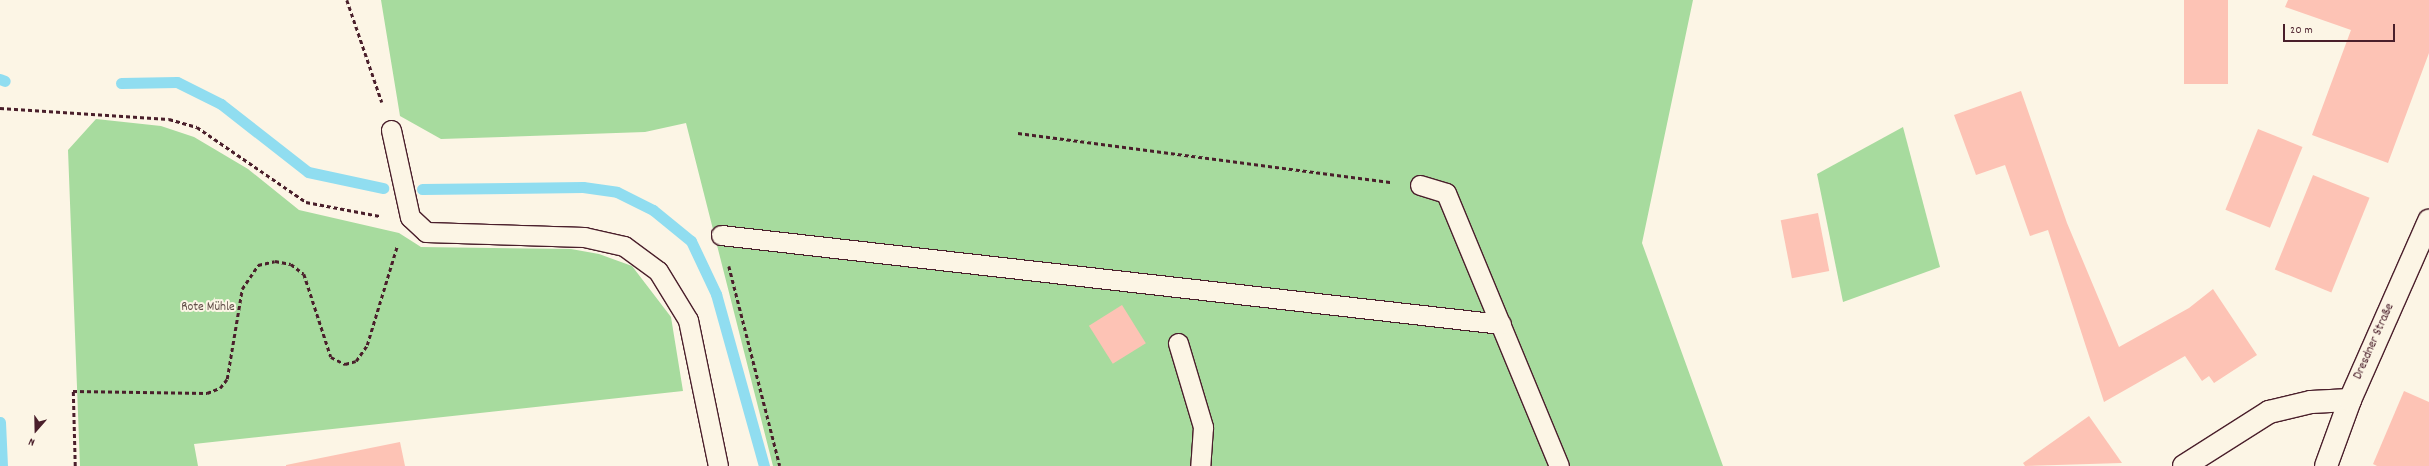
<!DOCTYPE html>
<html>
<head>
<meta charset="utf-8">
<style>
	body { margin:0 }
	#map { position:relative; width:2429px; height:466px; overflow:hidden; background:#fcf5e5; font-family:Dekko,sans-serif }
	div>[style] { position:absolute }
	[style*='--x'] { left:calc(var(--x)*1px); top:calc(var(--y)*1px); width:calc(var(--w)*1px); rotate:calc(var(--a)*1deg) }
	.green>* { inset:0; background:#a7db9e }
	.stream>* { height:11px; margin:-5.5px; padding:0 5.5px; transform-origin:5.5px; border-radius:5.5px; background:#90ddf0 }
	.building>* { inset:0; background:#fdc3b5; transform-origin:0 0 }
	.path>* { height:2.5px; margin-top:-1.25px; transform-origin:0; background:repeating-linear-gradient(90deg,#4a1f2b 0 4px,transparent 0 7px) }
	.roads { filter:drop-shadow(1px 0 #4a1f2b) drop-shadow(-1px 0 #4a1f2b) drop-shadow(0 1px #4a1f2b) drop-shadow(0 -1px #4a1f2b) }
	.lane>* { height:19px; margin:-9.5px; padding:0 9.5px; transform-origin:9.5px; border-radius:9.5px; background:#fcf5e5 }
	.street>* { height:22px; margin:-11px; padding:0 11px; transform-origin:11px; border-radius:11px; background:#fcf5e5 }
	.secondary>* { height:22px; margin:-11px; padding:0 11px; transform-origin:11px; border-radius:11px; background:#fcf5e5 }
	span { translate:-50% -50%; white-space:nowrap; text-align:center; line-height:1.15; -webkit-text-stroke:4px #fcf5e5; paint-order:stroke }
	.park-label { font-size:13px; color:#614e48 }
	.street-label { font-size:13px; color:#4a1f2b }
	.north { position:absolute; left:16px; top:410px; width:40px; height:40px; -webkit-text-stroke:3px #fcf5e5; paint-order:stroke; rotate:200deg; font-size:11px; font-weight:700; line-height:16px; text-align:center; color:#4a1f2b }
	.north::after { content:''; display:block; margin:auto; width:14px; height:18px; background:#4a1f2b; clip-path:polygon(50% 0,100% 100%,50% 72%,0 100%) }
	.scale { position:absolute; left:2283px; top:24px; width:112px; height:18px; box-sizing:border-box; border:2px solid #4a1f2b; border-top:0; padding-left:5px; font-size:12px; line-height:14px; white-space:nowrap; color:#4a1f2b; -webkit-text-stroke:3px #fcf5e5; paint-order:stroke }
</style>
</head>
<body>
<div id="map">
	<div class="green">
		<i style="clip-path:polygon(381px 0,1693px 0,1642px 243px,1723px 466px,773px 466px,686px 123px,645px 132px,441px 139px,400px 116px)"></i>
		<i style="clip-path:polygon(96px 119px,161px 126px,194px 137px,248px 169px,299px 210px,399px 233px,421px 247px,571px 249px,599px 254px,632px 266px,671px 317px,683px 391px,194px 444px,198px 466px,80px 466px,68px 150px)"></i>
		<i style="clip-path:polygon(1903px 127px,1940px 267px,1843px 302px,1817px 174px)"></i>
	</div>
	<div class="stream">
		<i style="--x:0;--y:79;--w:5;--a:22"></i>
		<i style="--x:121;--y:83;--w:56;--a:-1"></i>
		<i style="--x:177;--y:82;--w:49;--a:26.6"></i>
		<i style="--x:221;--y:104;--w:110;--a:38"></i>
		<i style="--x:308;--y:172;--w:77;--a:12"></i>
		<i style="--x:422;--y:189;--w:161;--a:-0.7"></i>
		<i style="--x:583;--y:187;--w:34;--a:8"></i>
		<i style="--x:617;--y:192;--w:40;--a:26.6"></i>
		<i style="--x:653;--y:210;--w:49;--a:39.2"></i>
		<i style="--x:691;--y:241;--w:59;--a:64.7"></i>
		<i style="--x:716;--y:294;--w:179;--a:74.4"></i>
		<i style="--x:0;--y:422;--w:44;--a:87.4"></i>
	</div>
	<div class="building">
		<i style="left:2184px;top:0;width:44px;height:84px"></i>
		<i style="clip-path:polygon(2288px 0,2429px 0,2429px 53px,2388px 163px,2312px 135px,2351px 30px,2285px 7px)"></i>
		<i style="clip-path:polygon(2021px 91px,2067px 223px,2119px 347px,2189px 308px,2213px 289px,2257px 355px,2214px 383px,2209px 376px,2202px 381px,2185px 356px,2104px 402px,2048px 230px,2030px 236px,2005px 165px,1976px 175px,1954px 115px)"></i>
		<i style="left:2258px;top:129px;width:48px;height:87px;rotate:22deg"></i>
		<i style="left:2313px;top:175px;width:61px;height:102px;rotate:22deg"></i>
		<i style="left:1818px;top:213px;width:59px;height:38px;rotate:79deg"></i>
		<i style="left:1122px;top:305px;width:45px;height:39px;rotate:58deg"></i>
		<i style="clip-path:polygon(2404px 391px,2429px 402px,2429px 466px,2377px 466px,2373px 464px)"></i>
		<i style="clip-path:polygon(2089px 416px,2122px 463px,2025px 466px,2023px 463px)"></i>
		<i style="clip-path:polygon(400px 442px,405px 466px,286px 466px,286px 465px)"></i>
	</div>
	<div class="path">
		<i style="--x:347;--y:0;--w:108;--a:71.1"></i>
		<i style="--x:0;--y:108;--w:169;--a:3.7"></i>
		<i style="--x:169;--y:119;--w:29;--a:16"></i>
		<i style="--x:197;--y:127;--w:132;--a:34.5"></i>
		<i style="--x:306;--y:202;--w:75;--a:10.7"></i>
		<i style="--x:1018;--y:133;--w:377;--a:7.5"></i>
		<i style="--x:729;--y:266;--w:206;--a:75.7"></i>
		<i style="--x:75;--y:466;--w:75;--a:-91.5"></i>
		<i style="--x:73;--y:391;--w:134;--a:0.9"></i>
		<i style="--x:207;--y:393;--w:14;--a:-21"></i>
		<i style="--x:220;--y:388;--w:11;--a:-52"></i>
		<i style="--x:227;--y:379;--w:91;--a:-80.5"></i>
		<i style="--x:242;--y:289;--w:29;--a:-56"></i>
		<i style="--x:258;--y:265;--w:17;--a:-13"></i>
		<i style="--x:275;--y:261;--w:16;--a:11"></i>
		<i style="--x:291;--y:264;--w:16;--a:38"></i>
		<i style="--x:304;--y:274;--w:87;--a:72"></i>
		<i style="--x:331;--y:357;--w:16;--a:27"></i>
		<i style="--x:345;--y:364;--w:11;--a:-15"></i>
		<i style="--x:356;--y:361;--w:19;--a:-55"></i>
		<i style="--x:367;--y:345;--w:103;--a:-73.1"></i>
	</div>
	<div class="roads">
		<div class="lane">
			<i style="--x:391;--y:130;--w:89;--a:77.7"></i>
			<i style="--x:410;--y:217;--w:22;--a:43"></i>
			<i style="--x:426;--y:232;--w:158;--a:1.8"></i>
			<i style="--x:584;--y:237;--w:41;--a:12.7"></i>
			<i style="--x:624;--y:246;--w:42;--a:36.3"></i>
			<i style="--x:658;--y:271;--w:57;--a:58.5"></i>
			<i style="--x:688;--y:320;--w:149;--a:78.4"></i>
			<i style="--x:1420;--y:185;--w:27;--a:17"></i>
			<i style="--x:1446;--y:193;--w:295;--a:67.5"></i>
			<i style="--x:721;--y:235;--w:785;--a:6.51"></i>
			<i style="--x:1178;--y:343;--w:88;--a:73.4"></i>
			<i style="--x:1203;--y:427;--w:39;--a:94"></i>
		</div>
		<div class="street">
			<i style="--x:2184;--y:466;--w:101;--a:-32.4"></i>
			<i style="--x:2269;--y:412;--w:43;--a:-13.4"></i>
			<i style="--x:2311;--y:402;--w:39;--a:-3"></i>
		</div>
		<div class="secondary">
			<i style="--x:2326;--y:466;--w:70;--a:-70"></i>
			<i style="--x:2350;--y:400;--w:196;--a:-66.2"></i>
		</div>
	</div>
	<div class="park-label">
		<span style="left:208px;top:308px">Rote Mühle</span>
	</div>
	<div class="street-label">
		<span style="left:2375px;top:342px;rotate:-66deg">Dresdner Straße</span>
	</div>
	<div class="north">N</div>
	<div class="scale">20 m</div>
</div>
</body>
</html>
